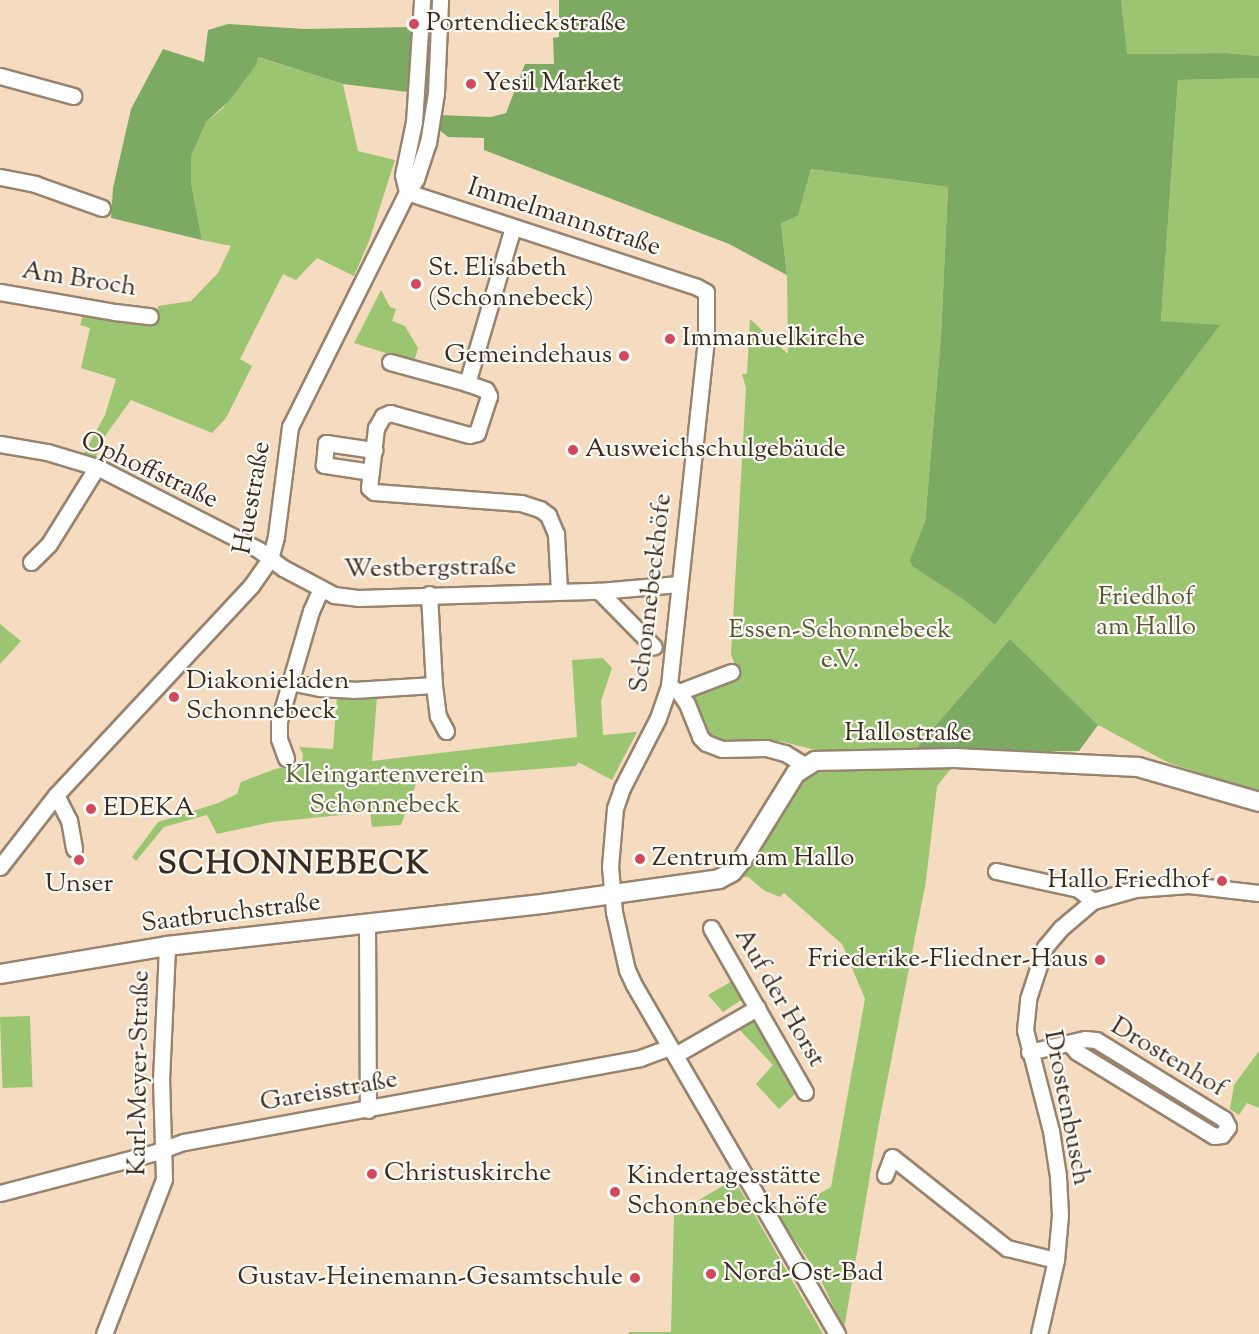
<!DOCTYPE html>
<html>
<head>
<meta charset="utf-8">
<style>
	body { margin:0 }
	#map { position:relative; width:1259px; height:1334px; overflow:hidden; background:#f5dcc0; font-family:"Sorts Mill Goudy",serif }
	div>[style] { position:absolute }
	[style*='--x'] { left:calc(var(--x)*1px); top:calc(var(--y)*1px); width:calc(var(--w)*1px); rotate:calc(var(--a)*1deg) }
	.green>* { inset:0; background:#9cc571; transform-origin:0 0 }
	.forest>* { inset:0; background:#7daa63 }
	.roads { filter:drop-shadow(2px 0 #98836f) drop-shadow(-2px 0 #98836f) drop-shadow(0 2px #98836f) drop-shadow(0 -2px #98836f) }
	.minor>* { height:15px; margin:-7.5px; padding:0 7.5px; transform-origin:7.5px; border-radius:7.5px; background:#fff }
	.major>* { height:18px; margin:-9px; padding:0 9px; transform-origin:9px; border-radius:9px; background:#fff }
	.dots>* { width:16px; height:16px; translate:-50% -50%; box-sizing:border-box; border:3px solid #fdfcf7; border-radius:50% }
	span { translate:-50% -50%; white-space:nowrap; text-align:center; line-height:1.15; -webkit-text-stroke:4.5px #fdfcf7; paint-order:stroke }
	.poi-label { font-size:26px; color:#3b2a1e }
	.left { translate:0 -50%; text-align:left }
	.right { translate:-100% -50%; text-align:right }
	.street-label { font-size:26px; color:#3b2a1e }
	.park-label { font-size:26px; color:#585837 }
	.district-label { font-size:32px; color:#3b2a1e; font-weight:700; letter-spacing:1.5px }
</style>
</head>
<body>
<div id="map">
	<div class="green">
		<i style="clip-path:polygon(428px 0,432px 0,434px 63px,427px 125px,410px 176px,423px 89px)"></i>
		<i style="clip-path:polygon(1121px 0,1259px 0,1259px 56px,1228px 53px,1126px 54px)"></i>
		<i style="clip-path:polygon(257px 57px,343px 84px,358px 151px,395px 160px,369px 241px,354px 276px,317px 258px,296px 280px,283px 274px,240px 359px,252px 366px,226px 418px,212px 433px,131px 400px,105px 436px,94px 461px,82px 457px,105px 415px,116px 379px,81px 368px,90px 328px,80px 325px,84px 313px,154px 325px,158px 306px,191px 301px,218px 273px,231px 246px,202px 240px,191px 182px,191px 157px,206px 122px,223px 108px)"></i>
		<i style="clip-path:polygon(1259px 78px,1259px 792px,1169px 763px,1098px 725px,1010px 639px,912px 753px,823px 752px,780px 741px,721px 745px,711px 738px,693px 692px,738px 674px,731px 654px,746px 388px,742px 374px,747px 374px,750px 319px,788px 354px,787px 275px,781px 222px,798px 216px,811px 169px,948px 187px,941px 336px,925px 522px,913px 567px,964px 600px,995px 625px,1219px 326px,1161px 321px,1178px 80px)"></i>
		<i style="clip-path:polygon(381px 290px,390px 307px,396px 309px,392px 321px,405px 326px,418px 348px,414px 362px,354px 343px)"></i>
		<i style="clip-path:polygon(0 624px,21px 641px,0 664px)"></i>
		<i style="clip-path:polygon(603px 658px,612px 668px,601px 701px,603px 735px,637px 732px,612px 780px,578px 762px,576px 766px,418px 778px,401px 825px,372px 827px,370px 812px,272px 822px,217px 834px,207px 815px,164px 827px,136px 861px,132px 857px,158px 822px,218px 803px,237px 794px,241px 782px,275px 769px,302px 764px,303px 754px,299px 747px,333px 749px,337px 696px,377px 697px,372px 761px,577px 737px,572px 660px)"></i>
		<i style="clip-path:polygon(953px 766px,937px 786px,926px 881px,878px 1128px,844px 1329px,819px 1276px,822px 1273px,817px 1266px,814px 1268px,779px 1217px,831px 1187px,865px 999px,842px 944px,784px 893px,780px 897px,765px 891px,748px 877px,740px 877px,805px 778px,814px 771px)"></i>
		<i style="clip-path:polygon(734px 980px,743px 999px,723px 1012px,708px 995px)"></i>
		<i style="left:30px;top:1016px;width:71px;height:30px;rotate:88deg"></i>
		<i style="clip-path:polygon(751px 1018px,755px 1019px,798px 1091px,779px 1109px,756px 1084px,773px 1065px,737px 1027px)"></i>
		<i style="clip-path:polygon(1259px 1051px,1259px 1108px,1247px 1103px,1239px 1115px,1230px 1109px,1234px 1085px)"></i>
		<i style="clip-path:polygon(734px 1179px,823px 1334px,629px 1334px,629px 1332px,671px 1332px,674px 1215px)"></i>
	</div>
	<div class="forest">
		<i style="clip-path:polygon(559px 0,1121px 0,1127px 54px,1228px 53px,1259px 56px,1259px 78px,1178px 80px,1161px 321px,1220px 325px,995px 625px,964px 600px,913px 567px,910px 560px,925px 522px,941px 336px,948px 187px,811px 169px,798px 216px,781px 223px,787px 275px,729px 244px,484px 150px,484px 138px,448px 137px,437px 128px,438px 115px,491px 117px,506px 113px,525px 64px,554px 64px,553px 38px,559px 37px)"></i>
		<i style="clip-path:polygon(228px 24px,305px 29px,412px 27px,408px 92px,343px 84px,258px 57px,256px 65px,229px 101px,206px 122px,191px 157px,191px 182px,202px 240px,111px 218px,113px 188px,131px 109px,163px 49px,204px 62px,208px 30px)"></i>
		<i style="clip-path:polygon(1010px 639px,1098px 725px,1079px 751px,912px 753px)"></i>
	</div>
	<div class="roads">
		<div class="minor">
			<i style="--x:0;--y:76;--w:76;--a:15.3"></i>
			<i style="--x:0;--y:177;--w:36;--a:11"></i>
			<i style="--x:35;--y:184;--w:71;--a:19.7"></i>
			<i style="--x:407;--y:192;--w:305;--a:18.1"></i>
			<i style="--x:697;--y:287;--w:10;--a:29"></i>
			<i style="--x:706;--y:292;--w:47;--a:90"></i>
			<i style="--x:706;--y:339;--w:349;--a:96.1"></i>
			<i style="--x:669;--y:686;--w:34;--a:109"></i>
			<i style="--x:658;--y:718;--w:79;--a:117.2"></i>
			<i style="--x:622;--y:788;--w:21;--a:109"></i>
			<i style="--x:615;--y:808;--w:58;--a:94.9"></i>
			<i style="--x:610;--y:866;--w:46;--a:85"></i>
			<i style="--x:614;--y:912;--w:59;--a:77.4"></i>
			<i style="--x:627;--y:970;--w:17;--a:65"></i>
			<i style="--x:634;--y:985;--w:404;--a:59.8"></i>
			<i style="--x:407;--y:192;--w:17;--a:-103"></i>
			<i style="--x:403;--y:175;--w:54;--a:-78.3"></i>
			<i style="--x:414;--y:122;--w:122;--a:-86.2"></i>
			<i style="--x:513;--y:227;--w:163;--a:106.4"></i>
			<i style="--x:467;--y:383;--w:20;--a:20"></i>
			<i style="--x:486;--y:390;--w:7;--a:63"></i>
			<i style="--x:489;--y:396;--w:39;--a:108"></i>
			<i style="--x:477;--y:433;--w:8;--a:166"></i>
			<i style="--x:469;--y:435;--w:82;--a:-164.4"></i>
			<i style="--x:390;--y:413;--w:8;--a:157"></i>
			<i style="--x:383;--y:416;--w:14;--a:120"></i>
			<i style="--x:376;--y:428;--w:60;--a:96.7"></i>
			<i style="--x:369;--y:488;--w:6;--a:39"></i>
			<i style="--x:374;--y:492;--w:147;--a:4.3"></i>
			<i style="--x:521;--y:503;--w:20;--a:18"></i>
			<i style="--x:540;--y:509;--w:10;--a:37"></i>
			<i style="--x:548;--y:515;--w:21;--a:67"></i>
			<i style="--x:556;--y:534;--w:57;--a:87"></i>
			<i style="--x:0;--y:292;--w:117;--a:9.9"></i>
			<i style="--x:115;--y:312;--w:35;--a:7"></i>
			<i style="--x:390;--y:362;--w:80;--a:15.3"></i>
			<i style="--x:0;--y:444;--w:48;--a:9.7"></i>
			<i style="--x:47;--y:452;--w:52;--a:16.7"></i>
			<i style="--x:97;--y:467;--w:182;--a:27.1"></i>
			<i style="--x:259;--y:550;--w:30;--a:37"></i>
			<i style="--x:283;--y:568;--w:58;--a:27.9"></i>
			<i style="--x:334;--y:595;--w:24;--a:7"></i>
			<i style="--x:358;--y:598;--w:241;--a:-1.7"></i>
			<i style="--x:599;--y:591;--w:80;--a:-5"></i>
			<i style="--x:371;--y:472;--w:48;--a:-171.5"></i>
			<i style="--x:324;--y:465;--w:22;--a:-85"></i>
			<i style="--x:326;--y:443;--w:49;--a:8.3"></i>
			<i style="--x:31;--y:562;--w:25;--a:-45"></i>
			<i style="--x:49;--y:544;--w:91;--a:-58.1"></i>
			<i style="--x:599;--y:591;--w:78;--a:45.5"></i>
			<i style="--x:429;--y:594;--w:91;--a:86.9"></i>
			<i style="--x:434;--y:685;--w:31;--a:83"></i>
			<i style="--x:438;--y:716;--w:17;--a:62"></i>
			<i style="--x:289;--y:682;--w:31;--a:11"></i>
			<i style="--x:319;--y:688;--w:34;--a:3"></i>
			<i style="--x:353;--y:690;--w:81;--a:-3.5"></i>
			<i style="--x:669;--y:686;--w:12;--a:31"></i>
			<i style="--x:679;--y:692;--w:14;--a:56"></i>
			<i style="--x:687;--y:704;--w:35;--a:68"></i>
			<i style="--x:700;--y:737;--w:8;--a:45"></i>
			<i style="--x:706;--y:743;--w:17;--a:21"></i>
			<i style="--x:722;--y:749;--w:44;--a:-1.3"></i>
			<i style="--x:766;--y:748;--w:20;--a:15"></i>
			<i style="--x:785;--y:753;--w:22;--a:32"></i>
			<i style="--x:679;--y:692;--w:56;--a:-21"></i>
			<i style="--x:286;--y:758;--w:20;--a:-110"></i>
			<i style="--x:279;--y:739;--w:18;--a:-90"></i>
			<i style="--x:279;--y:721;--w:115;--a:-73.8"></i>
			<i style="--x:311;--y:611;--w:24;--a:-66"></i>
			<i style="--x:56;--y:795;--w:28;--a:63"></i>
			<i style="--x:69;--y:820;--w:29;--a:80"></i>
			<i style="--x:0;--y:867;--w:91;--a:-52.1"></i>
			<i style="--x:56;--y:795;--w:286;--a:-47"></i>
			<i style="--x:251;--y:586;--w:33;--a:-55"></i>
			<i style="--x:270;--y:559;--w:24;--a:-75"></i>
			<i style="--x:276;--y:536;--w:110;--a:-82.7"></i>
			<i style="--x:290;--y:427;--w:263;--a:-63.5"></i>
			<i style="--x:407;--y:192;--w:16;--a:-55"></i>
			<i style="--x:416;--y:179;--w:38;--a:-72"></i>
			<i style="--x:428;--y:143;--w:51;--a:-80.9"></i>
			<i style="--x:436;--y:93;--w:93;--a:-87.5"></i>
			<i style="--x:996;--y:871;--w:84;--a:12.4"></i>
			<i style="--x:1078;--y:889;--w:19;--a:39"></i>
			<i style="--x:367;--y:924;--w:186;--a:89.7"></i>
			<i style="--x:711;--y:928;--w:189;--a:60.2"></i>
			<i style="--x:1029;--y:1052;--w:57;--a:-13.1"></i>
			<i style="--x:1085;--y:1039;--w:11;--a:5"></i>
			<i style="--x:1096;--y:1040;--w:150;--a:31.7"></i>
			<i style="--x:1224;--y:1119;--w:9;--a:63"></i>
			<i style="--x:1228;--y:1127;--w:10;--a:127"></i>
			<i style="--x:1222;--y:1135;--w:8;--a:173"></i>
			<i style="--x:1214;--y:1136;--w:161;--a:-148.5"></i>
			<i style="--x:1077;--y:1052;--w:12;--a:-132"></i>
			<i style="--x:675;--y:1055;--w:95;--a:-29.8"></i>
			<i style="--x:885;--y:1175;--w:19;--a:-69"></i>
			<i style="--x:892;--y:1157;--w:147;--a:38.4"></i>
			<i style="--x:1007;--y:1248;--w:50;--a:13.8"></i>
			<i style="--x:0;--y:1193;--w:158;--a:-14.7"></i>
			<i style="--x:153;--y:1153;--w:33;--a:-20"></i>
			<i style="--x:184;--y:1142;--w:464;--a:-10.4"></i>
			<i style="--x:640;--y:1058;--w:32;--a:-20"></i>
			<i style="--x:104;--y:1334;--w:166;--a:-68.8"></i>
			<i style="--x:164;--y:1179;--w:99;--a:-91.7"></i>
			<i style="--x:161;--y:1080;--w:134;--a:-87.4"></i>
			<i style="--x:1039;--y:1334;--w:76;--a:-77.1"></i>
			<i style="--x:1056;--y:1260;--w:45;--a:-84.9"></i>
			<i style="--x:1060;--y:1215;--w:39;--a:-93"></i>
			<i style="--x:1058;--y:1176;--w:46;--a:-98.8"></i>
			<i style="--x:1051;--y:1131;--w:104;--a:-104.4"></i>
			<i style="--x:1025;--y:1030;--w:31;--a:-84"></i>
			<i style="--x:1028;--y:999;--w:55;--a:-71.9"></i>
			<i style="--x:1045;--y:947;--w:25;--a:-50"></i>
			<i style="--x:1061;--y:928;--w:42;--a:-40.2"></i>
			<i style="--x:1093;--y:901;--w:44;--a:-15.9"></i>
			<i style="--x:1135;--y:889;--w:54;--a:-4.2"></i>
			<i style="--x:1189;--y:885;--w:70;--a:6.5"></i>
		</div>
		<div class="major">
			<i style="--x:0;--y:974;--w:169;--a:-9.5"></i>
			<i style="--x:167;--y:946;--w:377;--a:-6.4"></i>
			<i style="--x:542;--y:904;--w:179;--a:-8"></i>
			<i style="--x:719;--y:879;--w:15;--a:-28"></i>
			<i style="--x:732;--y:872;--w:16;--a:-50"></i>
			<i style="--x:742;--y:860;--w:102;--a:-58.2"></i>
			<i style="--x:796;--y:773;--w:22;--a:-32"></i>
			<i style="--x:815;--y:761;--w:140;--a:-1.2"></i>
			<i style="--x:955;--y:758;--w:183;--a:2.8"></i>
			<i style="--x:1138;--y:767;--w:126;--a:16.1"></i>
		</div>
	</div>
	<div class="dots">
		<i style="left:414px;top:24px;background:#d1495b"></i>
		<i style="left:471px;top:84px;background:#d1495b"></i>
		<i style="left:416px;top:284px;background:#d1495b"></i>
		<i style="left:670px;top:339px;background:#d1495b"></i>
		<i style="left:624px;top:356px;background:#d1495b"></i>
		<i style="left:573px;top:450px;background:#d1495b"></i>
		<i style="left:174px;top:697px;background:#d1495b"></i>
		<i style="left:91px;top:809px;background:#d1495b"></i>
		<i style="left:640px;top:859px;background:#d1495b"></i>
		<i style="left:79px;top:860px;background:#d1495b"></i>
		<i style="left:1222px;top:881px;background:#d1495b"></i>
		<i style="left:1100px;top:960px;background:#d1495b"></i>
		<i style="left:372px;top:1174px;background:#d1495b"></i>
		<i style="left:615px;top:1192px;background:#d1495b"></i>
		<i style="left:711px;top:1274px;background:#d1495b"></i>
		<i style="left:635px;top:1278px;background:#d1495b"></i>
	</div>
	<div class="poi-label">
		<span class="left" style="left:426px;top:24px">Portendieckstraße</span>
		<span class="left" style="left:483px;top:84px">Yesil Market</span>
		<span class="left" style="left:428px;top:284px">St. Elisabeth<br>(Schonnebeck)</span>
		<span class="left" style="left:682px;top:339px">Immanuelkirche</span>
		<span class="right" style="left:612px;top:356px">Gemeindehaus</span>
		<span class="left" style="left:585px;top:450px">Ausweichschulgebäude</span>
		<span class="left" style="left:186px;top:697px">Diakonieladen<br>Schonnebeck</span>
		<span class="left" style="left:103px;top:809px">EDEKA</span>
		<span class="left" style="left:652px;top:859px">Zentrum am Hallo</span>
		<span class="right" style="left:1210px;top:881px">Hallo Friedhof</span>
		<span style="left:79px;top:885px">Unser</span>
		<span class="right" style="left:1088px;top:960px">Friederike-Fliedner-Haus</span>
		<span class="left" style="left:384px;top:1174px">Christuskirche</span>
		<span class="left" style="left:627px;top:1192px">Kindertagesstätte<br>Schonnebeckhöfe</span>
		<span class="left" style="left:723px;top:1274px">Nord-Ost-Bad</span>
		<span class="right" style="left:623px;top:1278px">Gustav-Heinemann-Gesamtschule</span>
	</div>
	<div class="street-label">
		<span style="left:564px;top:218px;rotate:18deg">Immelmannstraße</span>
		<span style="left:79px;top:280px;rotate:9deg">Am Broch</span>
		<span style="left:149px;top:471px;rotate:25deg">Ophoffstraße</span>
		<span style="left:253px;top:498px;rotate:-80deg">Huestraße</span>
		<span style="left:430px;top:569px;rotate:-1deg">Westbergstraße</span>
		<span style="left:652px;top:593px;rotate:-83deg">Schonnebeckhöfe</span>
		<span style="left:908px;top:734px">Hallostraße</span>
		<span style="left:231px;top:914px;rotate:-7deg">Saatbruchstraße</span>
		<span style="left:779px;top:998px;rotate:60deg">Auf der Horst</span>
		<span style="left:1168px;top:1058px;rotate:31deg">Drostenhof</span>
		<span style="left:140px;top:1073px;rotate:-89deg">Karl-Meyer-Straße</span>
		<span style="left:329px;top:1092px;rotate:-10deg">Gareisstraße</span>
		<span style="left:1066px;top:1108px;rotate:79deg">Drostenbusch</span>
	</div>
	<div class="park-label">
		<span style="left:1146px;top:613px">Friedhof<br>am Hallo</span>
		<span style="left:840px;top:646px">Essen-Schonnebeck<br>e.V.</span>
		<span style="left:385px;top:791px">Kleingartenverein<br>Schonnebeck</span>
	</div>
	<div class="district-label">
		<span style="left:294px;top:865px">SCHONNEBECK</span>
	</div>
</div>
</body>
</html>
